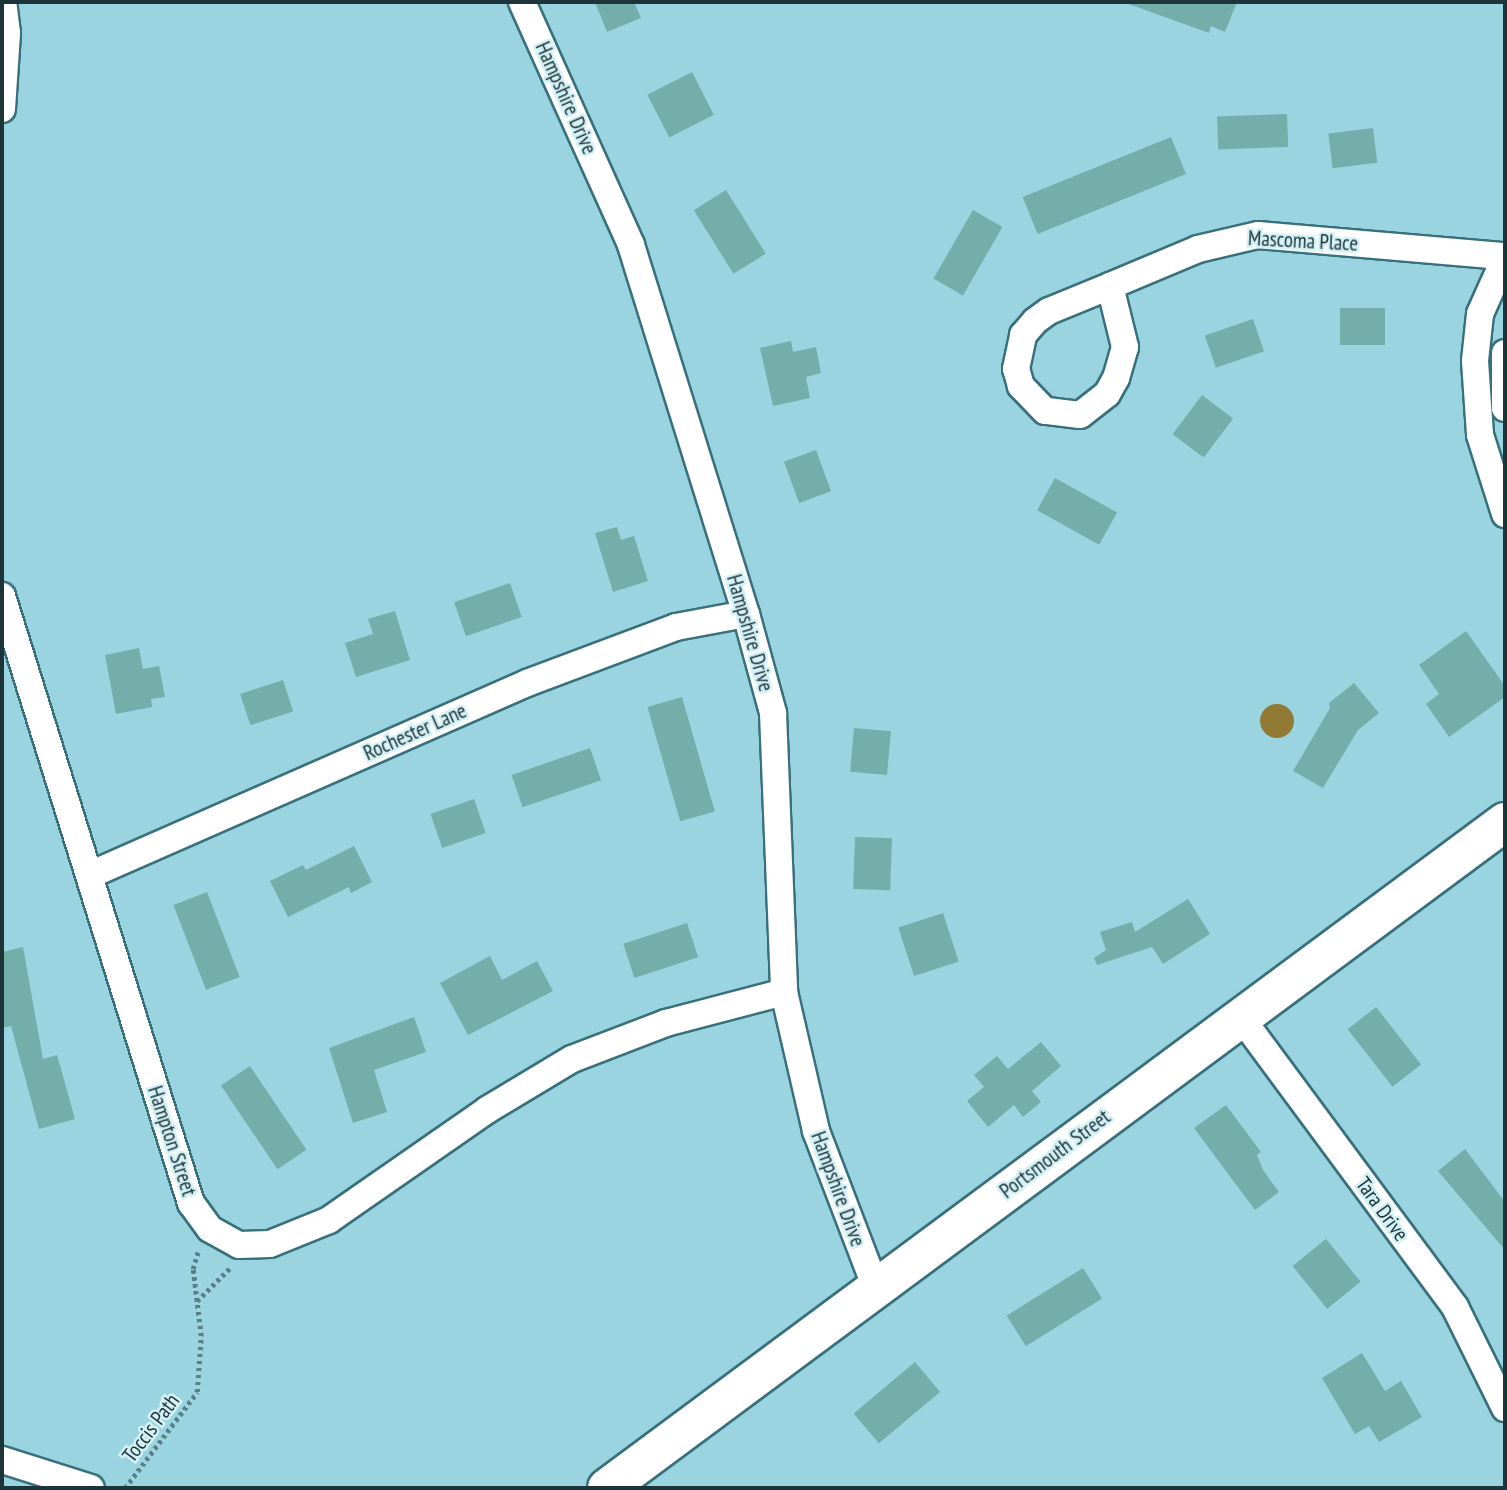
<!DOCTYPE html>
<html>
<head>
<meta charset="utf-8">
<style>
	body { margin:0 }
	#map { position:relative; width:1507px; height:1490px; overflow:hidden; background:#9ad4e0; font-family:"PT Sans Narrow",sans-serif }
	div>[style] { position:absolute }
	[style*='--x'] { left:calc(var(--x)*1px); top:calc(var(--y)*1px); width:calc(var(--w)*1px); rotate:calc(var(--a)*1deg) }
	.water>* { inset:0; background:#907a34 }
	.round { border-radius:50% }
	.building>* { inset:0; background:#73aeaa; transform-origin:0 0 }
	.path>* { height:4.5px; margin-top:-2.25px; transform-origin:0; background:repeating-linear-gradient(90deg,#588088 0 3.5px,transparent 0 7px) }
	.roads { filter:drop-shadow(2px 0 #38707b) drop-shadow(-2px 0 #38707b) drop-shadow(0 2px #38707b) drop-shadow(0 -2px #38707b) }
	.street>* { height:26px; margin:-13px; padding:0 13px; transform-origin:13px; border-radius:13px; background:#fff }
	.secondary>* { height:38px; margin:-19px; padding:0 19px; transform-origin:19px; border-radius:19px; background:#fff }
	span { translate:-50% -50%; white-space:nowrap; text-align:center; line-height:1.15; -webkit-text-stroke:5px #d3f0f5; paint-order:stroke }
	.street-label { font-size:21px; color:#1d3539 }
	.frame { position:absolute; inset:0; border:4px solid #1d3539; pointer-events:none }
</style>
</head>
<body>
<div id="map">
	<div class="water">
		<i class="round" style="left:1260px;top:704px;width:34px;height:34px"></i>
	</div>
	<div class="building">
		<i style="clip-path:polygon(595px 2px,634px 2px,641px 18px,607px 32px)"></i>
		<i style="clip-path:polygon(1123px 2px,1237px 2px,1225px 32px,1211px 26px,1209px 33px)"></i>
		<i style="left:692px;top:72px;width:48px;height:50px;rotate:63deg"></i>
		<i style="left:1287px;top:114px;width:33px;height:70px;rotate:88deg"></i>
		<i style="left:1373px;top:128px;width:35px;height:45px;rotate:83deg"></i>
		<i style="left:1171px;top:137px;width:40px;height:160px;rotate:68deg"></i>
		<i style="left:726px;top:190px;width:75px;height:38px;rotate:58deg"></i>
		<i style="left:973px;top:210px;width:34px;height:79px;rotate:30deg"></i>
		<i style="left:1340px;top:308px;width:45px;height:37px"></i>
		<i style="left:1253px;top:319px;width:34px;height:51px;rotate:71deg"></i>
		<i style="clip-path:polygon(791px 341px,793px 352px,816px 347px,821px 373px,806px 377px,810px 398px,773px 406px,760px 348px)"></i>
		<i style="left:1202px;top:395px;width:39px;height:49px;rotate:37deg"></i>
		<i style="left:816px;top:450px;width:44px;height:34px;rotate:70deg"></i>
		<i style="left:1055px;top:478px;width:71px;height:37px;rotate:29deg"></i>
		<i style="clip-path:polygon(617px 527px,621px 540px,634px 536px,648px 581px,613px 592px,595px 533px)"></i>
		<i style="left:510px;top:583px;width:36px;height:59px;rotate:71deg"></i>
		<i style="clip-path:polygon(395px 611px,410px 660px,356px 677px,345px 643px,373px 634px,368px 619px)"></i>
		<i style="clip-path:polygon(1466px 631px,1505px 686px,1505px 697px,1449px 737px,1426px 704px,1439px 694px,1419px 665px)"></i>
		<i style="clip-path:polygon(139px 648px,143px 669px,159px 666px,165px 697px,151px 699px,152px 707px,116px 714px,105px 655px)"></i>
		<i style="left:283px;top:680px;width:33px;height:45px;rotate:72deg"></i>
		<i style="clip-path:polygon(1354px 683px,1379px 713px,1358px 730px,1323px 788px,1293px 771px,1330px 708px,1329px 703px)"></i>
		<i style="left:682px;top:697px;width:119px;height:36px;rotate:74deg"></i>
		<i style="left:854px;top:728px;width:37px;height:44px;rotate:5deg"></i>
		<i style="left:590px;top:748px;width:34px;height:83px;rotate:71deg"></i>
		<i style="left:474px;top:799px;width:36px;height:46px;rotate:71deg"></i>
		<i style="left:855px;top:837px;width:37px;height:52px;rotate:2deg"></i>
		<i style="clip-path:polygon(354px 846px,372px 882px,351px 893px,349px 887px,288px 917px,270px 881px,303px 865px,306px 870px)"></i>
		<i style="left:207px;top:892px;width:91px;height:36px;rotate:69deg"></i>
		<i style="clip-path:polygon(1188px 899px,1210px 934px,1163px 964px,1152px 947px,1097px 965px,1094px 958px,1106px 950px,1100px 932px,1132px 922px,1135px 932px)"></i>
		<i style="left:943px;top:913px;width:51px;height:47px;rotate:72deg"></i>
		<i style="left:687px;top:923px;width:36px;height:67px;rotate:72deg"></i>
		<i style="clip-path:polygon(23px 947px,43px 1059px,57px 1055px,75px 1119px,39px 1129px,11px 1026px,2px 1028px,2px 952px)"></i>
		<i style="clip-path:polygon(490px 956px,502px 980px,537px 961px,553px 991px,468px 1035px,440px 983px)"></i>
		<i style="left:1376px;top:1007px;width:73px;height:36px;rotate:52deg"></i>
		<i style="clip-path:polygon(414px 1017px,426px 1052px,374px 1070px,387px 1112px,353px 1123px,329px 1048px)"></i>
		<i style="clip-path:polygon(1041px 1042px,1061px 1066px,1032px 1091px,1041px 1102px,1023px 1117px,1014px 1105px,988px 1127px,967px 1101px,984px 1087px,974px 1075px,997px 1056px,1008px 1069px)"></i>
		<i style="left:250px;top:1066px;width:101px;height:35px;rotate:56deg"></i>
		<i style="clip-path:polygon(1226px 1105px,1261px 1152px,1257px 1155px,1263px 1170px,1279px 1192px,1255px 1210px,1194px 1128px)"></i>
		<i style="clip-path:polygon(1465px 1149px,1505px 1202px,1505px 1250px,1438px 1171px)"></i>
		<i style="left:1326px;top:1239px;width:55px;height:43px;rotate:51deg"></i>
		<i style="left:1083px;top:1268px;width:36px;height:90px;rotate:58deg"></i>
		<i style="clip-path:polygon(1362px 1353px,1385px 1391px,1401px 1381px,1422px 1417px,1379px 1442px,1369px 1426px,1355px 1434px,1322px 1378px)"></i>
		<i style="left:915px;top:1362px;width:39px;height:80px;rotate:50deg"></i>
	</div>
	<div class="path">
		<i style="--x:197;--y:1301;--w:47;--a:-45"></i>
		<i style="--x:125;--y:1488;--w:120;--a:-53.1"></i>
		<i style="--x:197;--y:1392;--w:56;--a:-85.9"></i>
		<i style="--x:201;--y:1336;--w:67;--a:-96.8"></i>
		<i style="--x:193;--y:1269;--w:18;--a:-74"></i>
	</div>
	<div class="roads">
		<div class="street">
			<i style="--x:522;--y:2;--w:266;--a:65.8"></i>
			<i style="--x:631;--y:245;--w:387;--a:72.7"></i>
			<i style="--x:746;--y:614;--w:103;--a:74.7"></i>
			<i style="--x:773;--y:713;--w:279;--a:87.7"></i>
			<i style="--x:784;--y:992;--w:143;--a:77"></i>
			<i style="--x:816;--y:1131;--w:168;--a:69.1"></i>
			<i style="--x:2;--y:109;--w:76;--a:-86.2"></i>
			<i style="--x:7;--y:33;--w:31;--a:-97"></i>
			<i style="--x:1505;--y:258;--w:61;--a:114.1"></i>
			<i style="--x:1480;--y:314;--w:47;--a:96.1"></i>
			<i style="--x:1475;--y:361;--w:74;--a:86.1"></i>
			<i style="--x:1480;--y:435;--w:83;--a:72.4"></i>
			<i style="--x:1110;--y:286;--w:63;--a:76.2"></i>
			<i style="--x:1125;--y:347;--w:32;--a:106"></i>
			<i style="--x:1116;--y:378;--w:18;--a:119"></i>
			<i style="--x:1107;--y:394;--w:34;--a:142"></i>
			<i style="--x:1080;--y:415;--w:35;--a:-173"></i>
			<i style="--x:1045;--y:411;--w:35;--a:-134"></i>
			<i style="--x:1021;--y:386;--w:18;--a:-106"></i>
			<i style="--x:1016;--y:369;--w:35;--a:-78"></i>
			<i style="--x:1023;--y:335;--w:18;--a:-49"></i>
			<i style="--x:1035;--y:321;--w:17;--a:-36"></i>
			<i style="--x:1049;--y:311;--w:66;--a:-22.3"></i>
			<i style="--x:1110;--y:286;--w:95;--a:-22.8"></i>
			<i style="--x:1198;--y:249;--w:62;--a:-13.1"></i>
			<i style="--x:1258;--y:235;--w:248;--a:4.9"></i>
			<i style="--x:1505;--y:353;--w:55;--a:90"></i>
			<i style="--x:2;--y:596;--w:636;--a:72.71"></i>
			<i style="--x:191;--y:1203;--w:32;--a:54"></i>
			<i style="--x:210;--y:1229;--w:33;--a:29"></i>
			<i style="--x:239;--y:1245;--w:31;--a:-2"></i>
			<i style="--x:270;--y:1244;--w:64;--a:-22.1"></i>
			<i style="--x:329;--y:1220;--w:193;--a:-34.8"></i>
			<i style="--x:487;--y:1110;--w:99;--a:-31"></i>
			<i style="--x:572;--y:1059;--w:101;--a:-21"></i>
			<i style="--x:666;--y:1023;--w:122;--a:-14.7"></i>
			<i style="--x:92;--y:874;--w:475;--a:-23.7"></i>
			<i style="--x:527;--y:683;--w:159;--a:-20.6"></i>
			<i style="--x:676;--y:627;--w:71;--a:-10.5"></i>
			<i style="--x:1242;--y:1019;--w:358;--a:53.5"></i>
			<i style="--x:1455;--y:1307;--w:113;--a:63.7"></i>
			<i style="--x:2;--y:1460;--w:93;--a:17.5"></i>
		</div>
		<div class="secondary">
			<i style="--x:607;--y:1488;--w:1118;--a:-36.56"></i>
		</div>
	</div>
	<div class="street-label">
		<span style="left:566px;top:98px;rotate:66deg">Hampshire Drive</span>
		<span style="left:1303px;top:241px;rotate:3deg">Mascoma Place</span>
		<span style="left:750px;top:633px;rotate:74deg">Hampshire Drive</span>
		<span style="left:415px;top:732px;rotate:-24deg">Rochester Lane</span>
		<span style="left:172px;top:1141px;rotate:72deg">Hampton Street</span>
		<span style="left:1055px;top:1154px;rotate:-37deg">Portsmouth Street</span>
		<span style="left:838px;top:1189px;rotate:70deg">Hampshire Drive</span>
		<span style="left:1382px;top:1209px;rotate:54deg">Tara Drive</span>
		<span style="left:151px;top:1428px;rotate:-53deg">Toccis Path</span>
	</div>
	<div class="frame"></div>
</div>
</body>
</html>
